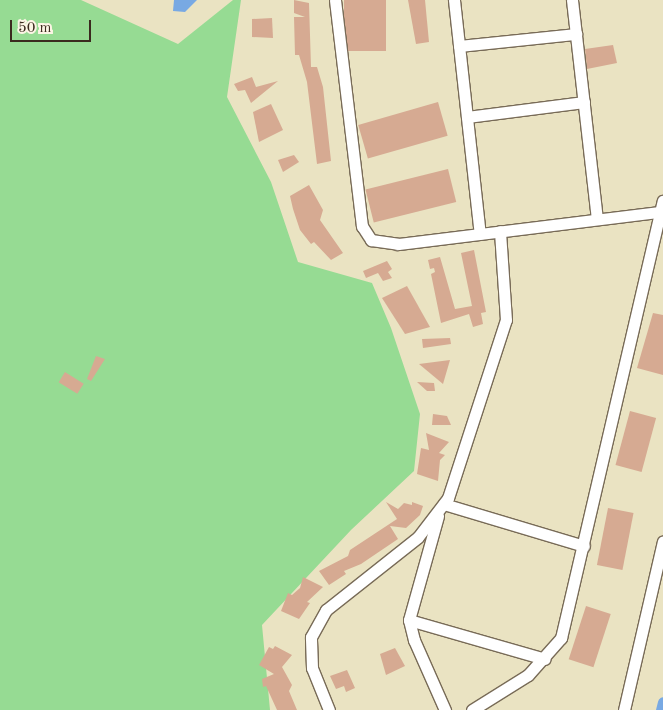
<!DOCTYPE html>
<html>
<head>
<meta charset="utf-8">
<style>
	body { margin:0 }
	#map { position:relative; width:663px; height:710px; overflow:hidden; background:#eae3c2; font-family:"Old Standard TT",serif }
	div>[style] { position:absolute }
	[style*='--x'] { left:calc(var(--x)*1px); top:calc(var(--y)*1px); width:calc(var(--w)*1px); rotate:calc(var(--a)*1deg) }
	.green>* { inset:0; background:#96db93 }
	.water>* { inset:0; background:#78a9e3 }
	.canal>* { height:11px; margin:-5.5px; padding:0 5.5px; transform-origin:5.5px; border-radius:5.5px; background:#78a9e3 }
	.building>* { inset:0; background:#d6aa92; transform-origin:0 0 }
	.roads { filter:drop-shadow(1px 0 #786b57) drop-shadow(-1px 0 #786b57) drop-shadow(0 1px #786b57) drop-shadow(0 -1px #786b57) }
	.minor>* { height:11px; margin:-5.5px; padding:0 5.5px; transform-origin:5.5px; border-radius:5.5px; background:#fff }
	span { translate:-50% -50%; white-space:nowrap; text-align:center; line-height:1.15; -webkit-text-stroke:5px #fcf5e5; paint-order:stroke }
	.scale { position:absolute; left:10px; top:20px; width:81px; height:22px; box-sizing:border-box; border:2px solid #3b2a1e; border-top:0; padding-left:6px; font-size:15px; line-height:18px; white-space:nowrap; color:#3b2a1e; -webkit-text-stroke:4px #fcf5e5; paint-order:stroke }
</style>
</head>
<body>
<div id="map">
	<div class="green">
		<i style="clip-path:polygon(0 0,81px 0,178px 44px,233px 0,241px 0,227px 97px,271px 182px,298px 262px,372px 283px,391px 328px,420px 414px,414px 471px,351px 530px,262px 625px,270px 710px,0 710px)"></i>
	</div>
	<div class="water">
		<i style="clip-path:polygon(174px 0,197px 0,185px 12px,173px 11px)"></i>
	</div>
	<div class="canal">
		<i style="--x:661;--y:710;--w:8;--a:-76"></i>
	</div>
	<div class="building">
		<i style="clip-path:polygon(294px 0,309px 3px,311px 67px,317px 67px,323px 87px,331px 161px,317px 164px,307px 82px,299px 55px,295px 55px,294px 17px,305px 17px,294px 13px)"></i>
		<i style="left:344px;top:0;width:42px;height:51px"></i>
		<i style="clip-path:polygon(408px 0,425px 0,429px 42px,416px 44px)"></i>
		<i style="clip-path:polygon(272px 18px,273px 38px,252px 37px,252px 19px)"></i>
		<i style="clip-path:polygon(613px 45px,617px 63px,587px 69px,585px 49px)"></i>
		<i style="clip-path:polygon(252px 77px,256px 87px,278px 81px,251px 103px,245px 90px,238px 91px,234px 84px)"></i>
		<i style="left:438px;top:102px;width:35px;height:83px;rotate:74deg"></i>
		<i style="clip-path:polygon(271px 104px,283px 130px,259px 142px,253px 112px)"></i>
		<i style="clip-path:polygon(294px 155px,299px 162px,283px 172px,278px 160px)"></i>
		<i style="left:448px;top:169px;width:34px;height:85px;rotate:76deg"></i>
		<i style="clip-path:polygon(309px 185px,323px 210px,320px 220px,343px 253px,331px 260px,314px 242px,311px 244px,300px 230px,293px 209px,290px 196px)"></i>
		<i style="clip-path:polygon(474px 250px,486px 312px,481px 313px,483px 324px,473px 327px,469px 314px,441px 323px,431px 274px,435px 272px,434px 268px,430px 269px,428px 260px,440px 257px,455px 309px,472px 306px,461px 253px)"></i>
		<i style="clip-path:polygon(387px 261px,392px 269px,388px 272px,392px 278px,383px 281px,378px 273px,366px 278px,363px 271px)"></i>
		<i style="clip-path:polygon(407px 286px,430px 327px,405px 334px,382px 298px)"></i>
		<i style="clip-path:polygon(653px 313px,663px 315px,663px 375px,637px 368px)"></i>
		<i style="clip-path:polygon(450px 338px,451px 344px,423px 348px,422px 339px)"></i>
		<i style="clip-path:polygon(96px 356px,105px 359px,91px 381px,87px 379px)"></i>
		<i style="clip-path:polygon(450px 360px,443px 384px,419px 364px)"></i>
		<i style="left:65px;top:372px;width:22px;height:12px;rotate:32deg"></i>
		<i style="clip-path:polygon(417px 382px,434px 383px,435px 391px,427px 391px)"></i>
		<i style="left:630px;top:411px;width:27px;height:56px;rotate:15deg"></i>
		<i style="clip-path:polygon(433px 414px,447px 416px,451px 425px,432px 425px)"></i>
		<i style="clip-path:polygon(426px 433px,449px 442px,439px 453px,445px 455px,440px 460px,438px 481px,417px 474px,421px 448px,429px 450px)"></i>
		<i style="clip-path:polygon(386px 502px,398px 509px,404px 503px,412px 505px,412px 502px,423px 506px,420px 515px,406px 528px,390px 526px,398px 539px,361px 564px,344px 571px,346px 574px,329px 585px,319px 571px,348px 556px,350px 550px,397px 519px)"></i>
		<i style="left:608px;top:508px;width:26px;height:58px;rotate:11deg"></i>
		<i style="clip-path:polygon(303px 577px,323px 587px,307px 602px,310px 603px,299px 619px,281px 611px,288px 593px,292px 595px,300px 588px)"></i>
		<i style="left:586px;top:606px;width:26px;height:56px;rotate:18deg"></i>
		<i style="clip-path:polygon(275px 646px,292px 655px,282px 667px,292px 685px,289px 691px,297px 710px,277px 710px,266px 686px,263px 687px,262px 679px,274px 674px,259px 665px,269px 647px,273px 649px)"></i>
		<i style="clip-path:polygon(395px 648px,405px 666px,386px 675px,380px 654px)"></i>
		<i style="clip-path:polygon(347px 670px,355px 688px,346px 692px,344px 686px,336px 689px,330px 676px)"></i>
	</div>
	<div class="roads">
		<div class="minor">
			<i style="--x:335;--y:0;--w:228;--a:83.2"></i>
			<i style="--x:362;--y:226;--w:17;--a:57"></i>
			<i style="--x:371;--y:240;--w:27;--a:8"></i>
			<i style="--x:398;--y:244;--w:262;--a:-7"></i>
			<i style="--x:454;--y:0;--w:235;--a:83.7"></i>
			<i style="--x:572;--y:0;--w:220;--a:83.5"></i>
			<i style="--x:459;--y:46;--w:118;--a:-5.9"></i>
			<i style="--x:467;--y:117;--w:118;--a:-7.3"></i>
			<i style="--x:444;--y:504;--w:146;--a:16.7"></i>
			<i style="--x:438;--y:516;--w:108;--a:105.6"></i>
			<i style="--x:409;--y:620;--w:21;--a:76"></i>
			<i style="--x:414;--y:640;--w:77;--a:66.1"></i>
			<i style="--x:409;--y:620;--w:141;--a:16"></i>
			<i style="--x:329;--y:710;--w:45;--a:-112"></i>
			<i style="--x:312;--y:668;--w:31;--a:-92"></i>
			<i style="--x:311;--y:637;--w:31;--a:-61"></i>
			<i style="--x:326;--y:610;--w:117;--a:-38.4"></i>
			<i style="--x:418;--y:537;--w:49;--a:-52.4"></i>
			<i style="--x:448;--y:498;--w:187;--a:-72"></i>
			<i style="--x:506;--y:320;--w:89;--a:-93.9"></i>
			<i style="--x:472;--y:710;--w:66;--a:-32"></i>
			<i style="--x:528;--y:675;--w:50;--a:-48.3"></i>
			<i style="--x:561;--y:638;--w:449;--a:-76.9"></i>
			<i style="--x:624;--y:710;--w:173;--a:-77"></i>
		</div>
	</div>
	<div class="scale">50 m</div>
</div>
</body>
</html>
